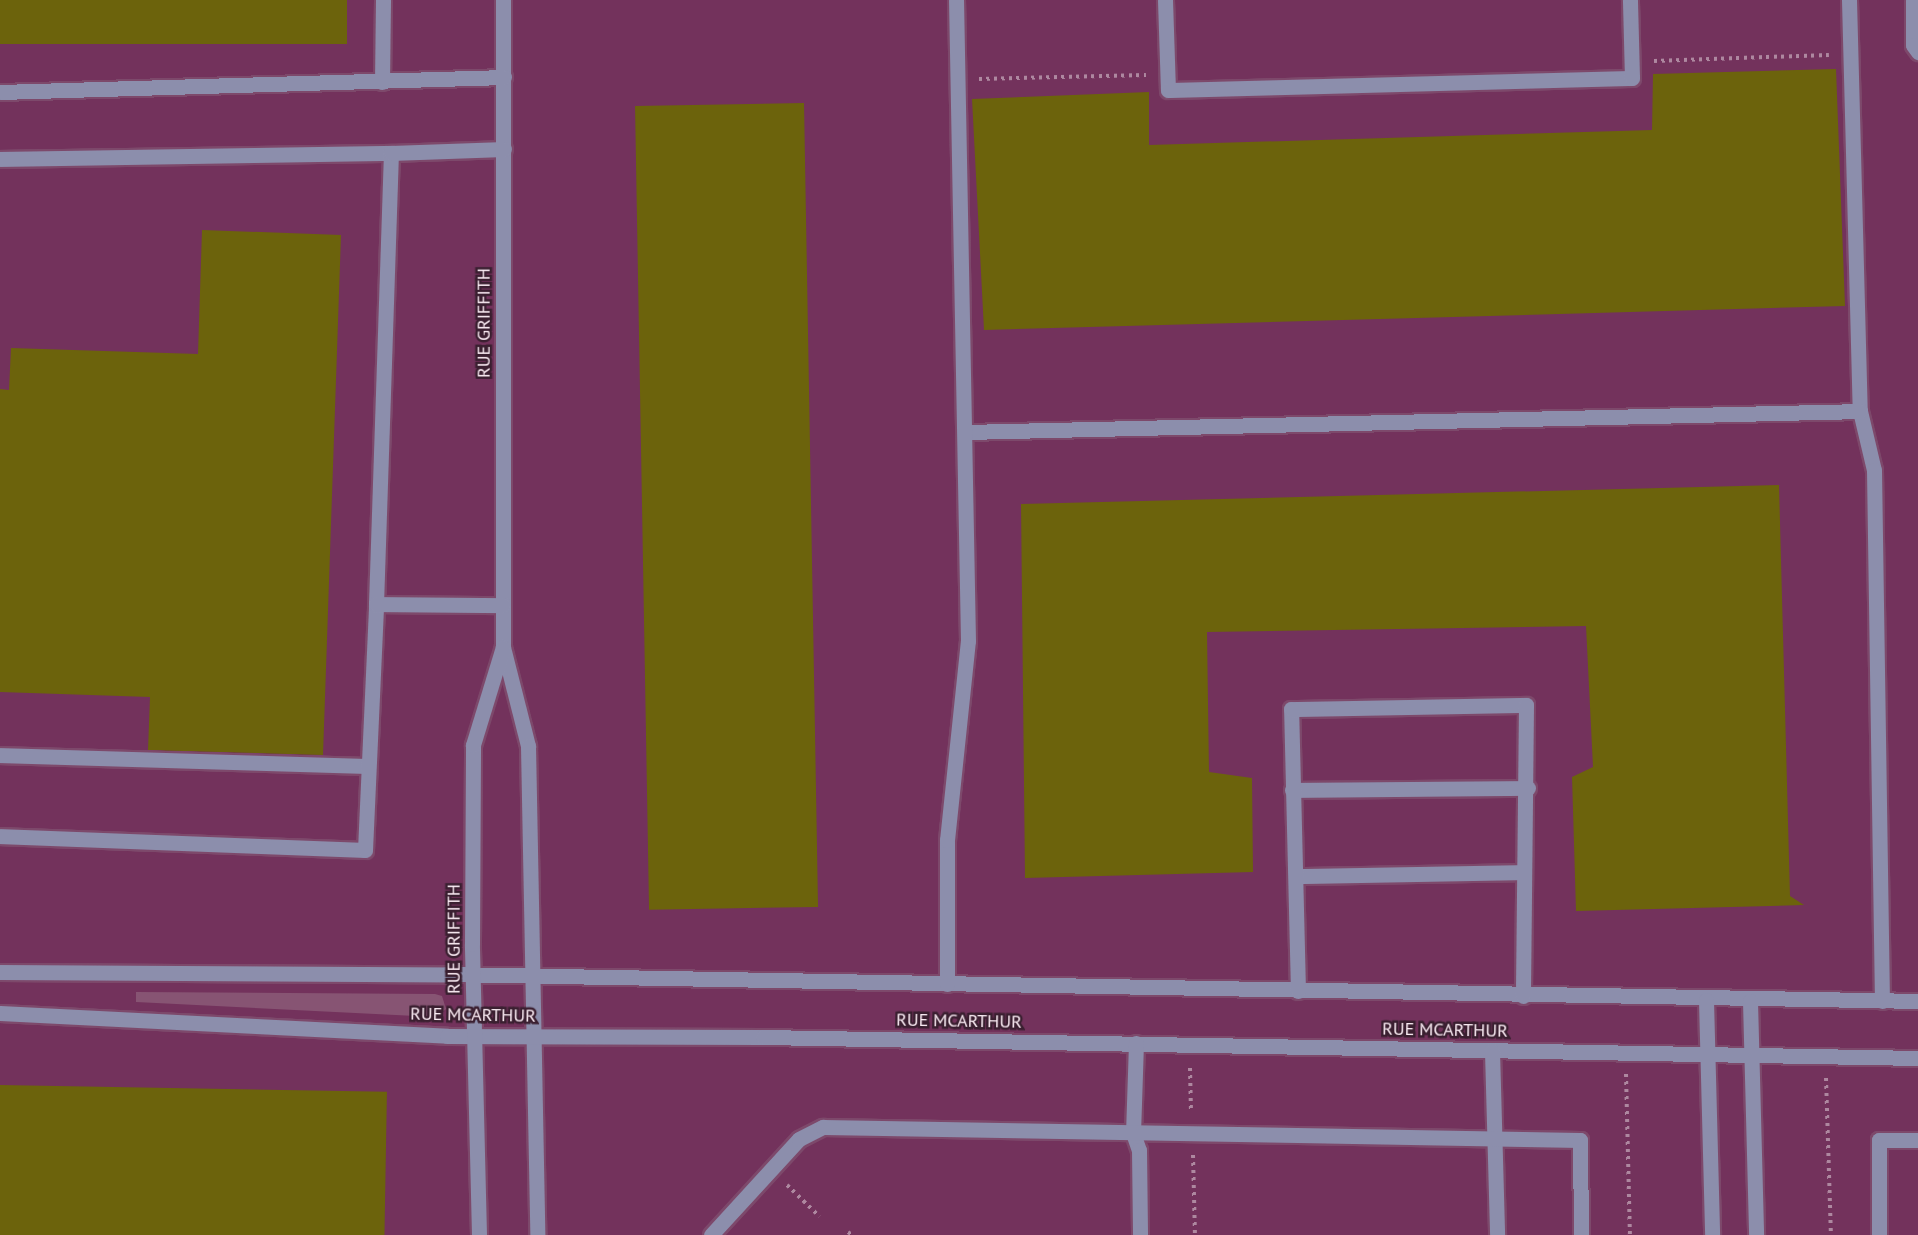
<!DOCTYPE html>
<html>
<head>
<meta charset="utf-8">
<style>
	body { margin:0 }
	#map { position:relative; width:1918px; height:1235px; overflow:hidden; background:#652a50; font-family:"PT Sans",sans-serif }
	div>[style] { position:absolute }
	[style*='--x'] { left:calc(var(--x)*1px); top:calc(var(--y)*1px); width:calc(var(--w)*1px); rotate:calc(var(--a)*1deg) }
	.built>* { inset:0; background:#73325c; transform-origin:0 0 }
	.green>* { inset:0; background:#875473 }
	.building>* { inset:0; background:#6c630c; transform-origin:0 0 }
	.path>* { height:4px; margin-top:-2px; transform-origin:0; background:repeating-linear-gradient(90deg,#ae88a0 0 3px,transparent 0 7.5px) }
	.roads { filter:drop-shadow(2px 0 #7d496b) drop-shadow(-2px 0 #7d496b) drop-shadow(0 2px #7d496b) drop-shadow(0 -2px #7d496b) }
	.minor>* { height:15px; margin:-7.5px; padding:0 7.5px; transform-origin:7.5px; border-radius:7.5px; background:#8c8eac }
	span { translate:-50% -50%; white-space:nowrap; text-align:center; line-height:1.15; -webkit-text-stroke:5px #3a1f30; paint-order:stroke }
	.street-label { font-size:18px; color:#fdeef6 }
</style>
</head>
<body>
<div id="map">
	<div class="built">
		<i style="left:0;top:0;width:1918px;height:1235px"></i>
	</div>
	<div class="green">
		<i style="clip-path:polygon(136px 992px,435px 994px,442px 996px,446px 1009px,436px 1017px,136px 1002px)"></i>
	</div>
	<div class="building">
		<i style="left:0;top:0;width:347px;height:44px"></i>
		<i style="clip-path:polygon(1836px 69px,1845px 306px,984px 330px,972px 99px,1149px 92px,1149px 145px,1652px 130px,1653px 74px)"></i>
		<i style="left:804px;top:103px;width:804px;height:169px;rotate:89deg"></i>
		<i style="clip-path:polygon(202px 230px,341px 235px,323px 755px,148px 750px,150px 697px,0 692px,0 389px,9px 390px,11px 348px,198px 354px)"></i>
		<i style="clip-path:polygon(1779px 485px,1790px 896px,1804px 905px,1576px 911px,1572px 777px,1593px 767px,1586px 626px,1207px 632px,1209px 772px,1252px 778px,1253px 872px,1025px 878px,1021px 504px)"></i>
		<i style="left:0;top:1085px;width:387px;height:150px;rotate:1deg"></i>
	</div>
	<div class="path">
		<i style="--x:1654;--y:61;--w:175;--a:-2"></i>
		<i style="--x:979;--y:79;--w:167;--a:-1.4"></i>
		<i style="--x:1190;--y:1068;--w:44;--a:88.7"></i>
		<i style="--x:1626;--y:1074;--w:161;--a:88.6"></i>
		<i style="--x:1826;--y:1078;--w:157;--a:88.2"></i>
		<i style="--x:1193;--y:1155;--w:80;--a:88.6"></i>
		<i style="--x:787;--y:1185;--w:45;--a:44.1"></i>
		<i style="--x:848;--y:1232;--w:5;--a:37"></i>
	</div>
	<div class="roads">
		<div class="minor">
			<i style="--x:503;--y:0;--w:647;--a:90"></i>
			<i style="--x:503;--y:647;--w:102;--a:75.8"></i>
			<i style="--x:528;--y:746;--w:489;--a:88.9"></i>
			<i style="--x:1165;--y:0;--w:90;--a:88.1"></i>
			<i style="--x:1168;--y:90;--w:464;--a:-1.5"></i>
			<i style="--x:1632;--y:78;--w:78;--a:-91.5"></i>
			<i style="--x:1849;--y:0;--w:411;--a:88.5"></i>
			<i style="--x:1860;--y:411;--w:61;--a:76.7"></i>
			<i style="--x:1874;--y:470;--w:531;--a:89.14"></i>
			<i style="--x:1913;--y:0;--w:45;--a:90"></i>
			<i style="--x:1913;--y:45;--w:9;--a:54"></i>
			<i style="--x:382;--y:82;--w:82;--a:-89.3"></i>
			<i style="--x:0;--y:92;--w:504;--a:-1.7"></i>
			<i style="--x:0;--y:159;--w:391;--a:-0.9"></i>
			<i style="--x:965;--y:432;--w:895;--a:-1.34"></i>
			<i style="--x:376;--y:604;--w:451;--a:-88.1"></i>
			<i style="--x:391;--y:153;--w:113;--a:-2"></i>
			<i style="--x:0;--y:755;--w:368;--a:1.7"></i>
			<i style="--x:1292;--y:790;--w:236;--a:-0.5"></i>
			<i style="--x:0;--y:836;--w:365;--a:2.2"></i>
			<i style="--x:365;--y:850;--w:246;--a:-87.4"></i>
			<i style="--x:376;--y:604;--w:127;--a:0.5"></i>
			<i style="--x:1298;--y:876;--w:224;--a:-1"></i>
			<i style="--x:0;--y:972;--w:447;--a:0.3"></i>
			<i style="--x:447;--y:974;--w:1471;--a:1.05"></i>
			<i style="--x:947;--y:984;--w:144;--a:-90"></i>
			<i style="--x:947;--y:840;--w:200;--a:-84"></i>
			<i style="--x:968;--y:641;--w:641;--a:-91.07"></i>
			<i style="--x:1298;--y:991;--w:282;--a:-91.4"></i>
			<i style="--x:1291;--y:709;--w:235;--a:-1"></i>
			<i style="--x:1526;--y:705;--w:291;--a:90.6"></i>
			<i style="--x:1706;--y:1000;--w:235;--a:88.5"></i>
			<i style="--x:1750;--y:1001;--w:234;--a:88.5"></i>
			<i style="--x:0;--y:1013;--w:448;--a:2.9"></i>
			<i style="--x:447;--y:1036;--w:316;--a:0.2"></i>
			<i style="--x:763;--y:1037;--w:1155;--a:1.04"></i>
			<i style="--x:1136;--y:1043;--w:90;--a:91.9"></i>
			<i style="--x:1133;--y:1133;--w:18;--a:71"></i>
			<i style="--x:1139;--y:1150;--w:85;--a:89.3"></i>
			<i style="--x:1492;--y:1051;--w:184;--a:88.4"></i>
			<i style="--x:479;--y:1235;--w:291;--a:-91.4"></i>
			<i style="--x:472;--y:944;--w:199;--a:-89.7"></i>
			<i style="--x:473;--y:745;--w:102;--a:-73"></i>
			<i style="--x:711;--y:1235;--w:130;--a:-47.5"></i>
			<i style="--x:799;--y:1139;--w:27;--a:-27"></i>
			<i style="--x:823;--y:1127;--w:757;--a:0.98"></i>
			<i style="--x:1580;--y:1140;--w:95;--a:89.4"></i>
			<i style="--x:1879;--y:1235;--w:95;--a:-90"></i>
			<i style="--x:1879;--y:1140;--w:39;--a:0"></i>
		</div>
	</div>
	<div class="street-label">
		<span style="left:484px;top:323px;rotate:-90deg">RUE GRIFFITH</span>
		<span style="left:454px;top:939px;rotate:-90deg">RUE GRIFFITH</span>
		<span style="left:473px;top:1015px;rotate:1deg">RUE MCARTHUR</span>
		<span style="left:959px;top:1021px;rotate:1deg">RUE MCARTHUR</span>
		<span style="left:1445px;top:1030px;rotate:1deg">RUE MCARTHUR</span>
	</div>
</div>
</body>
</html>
